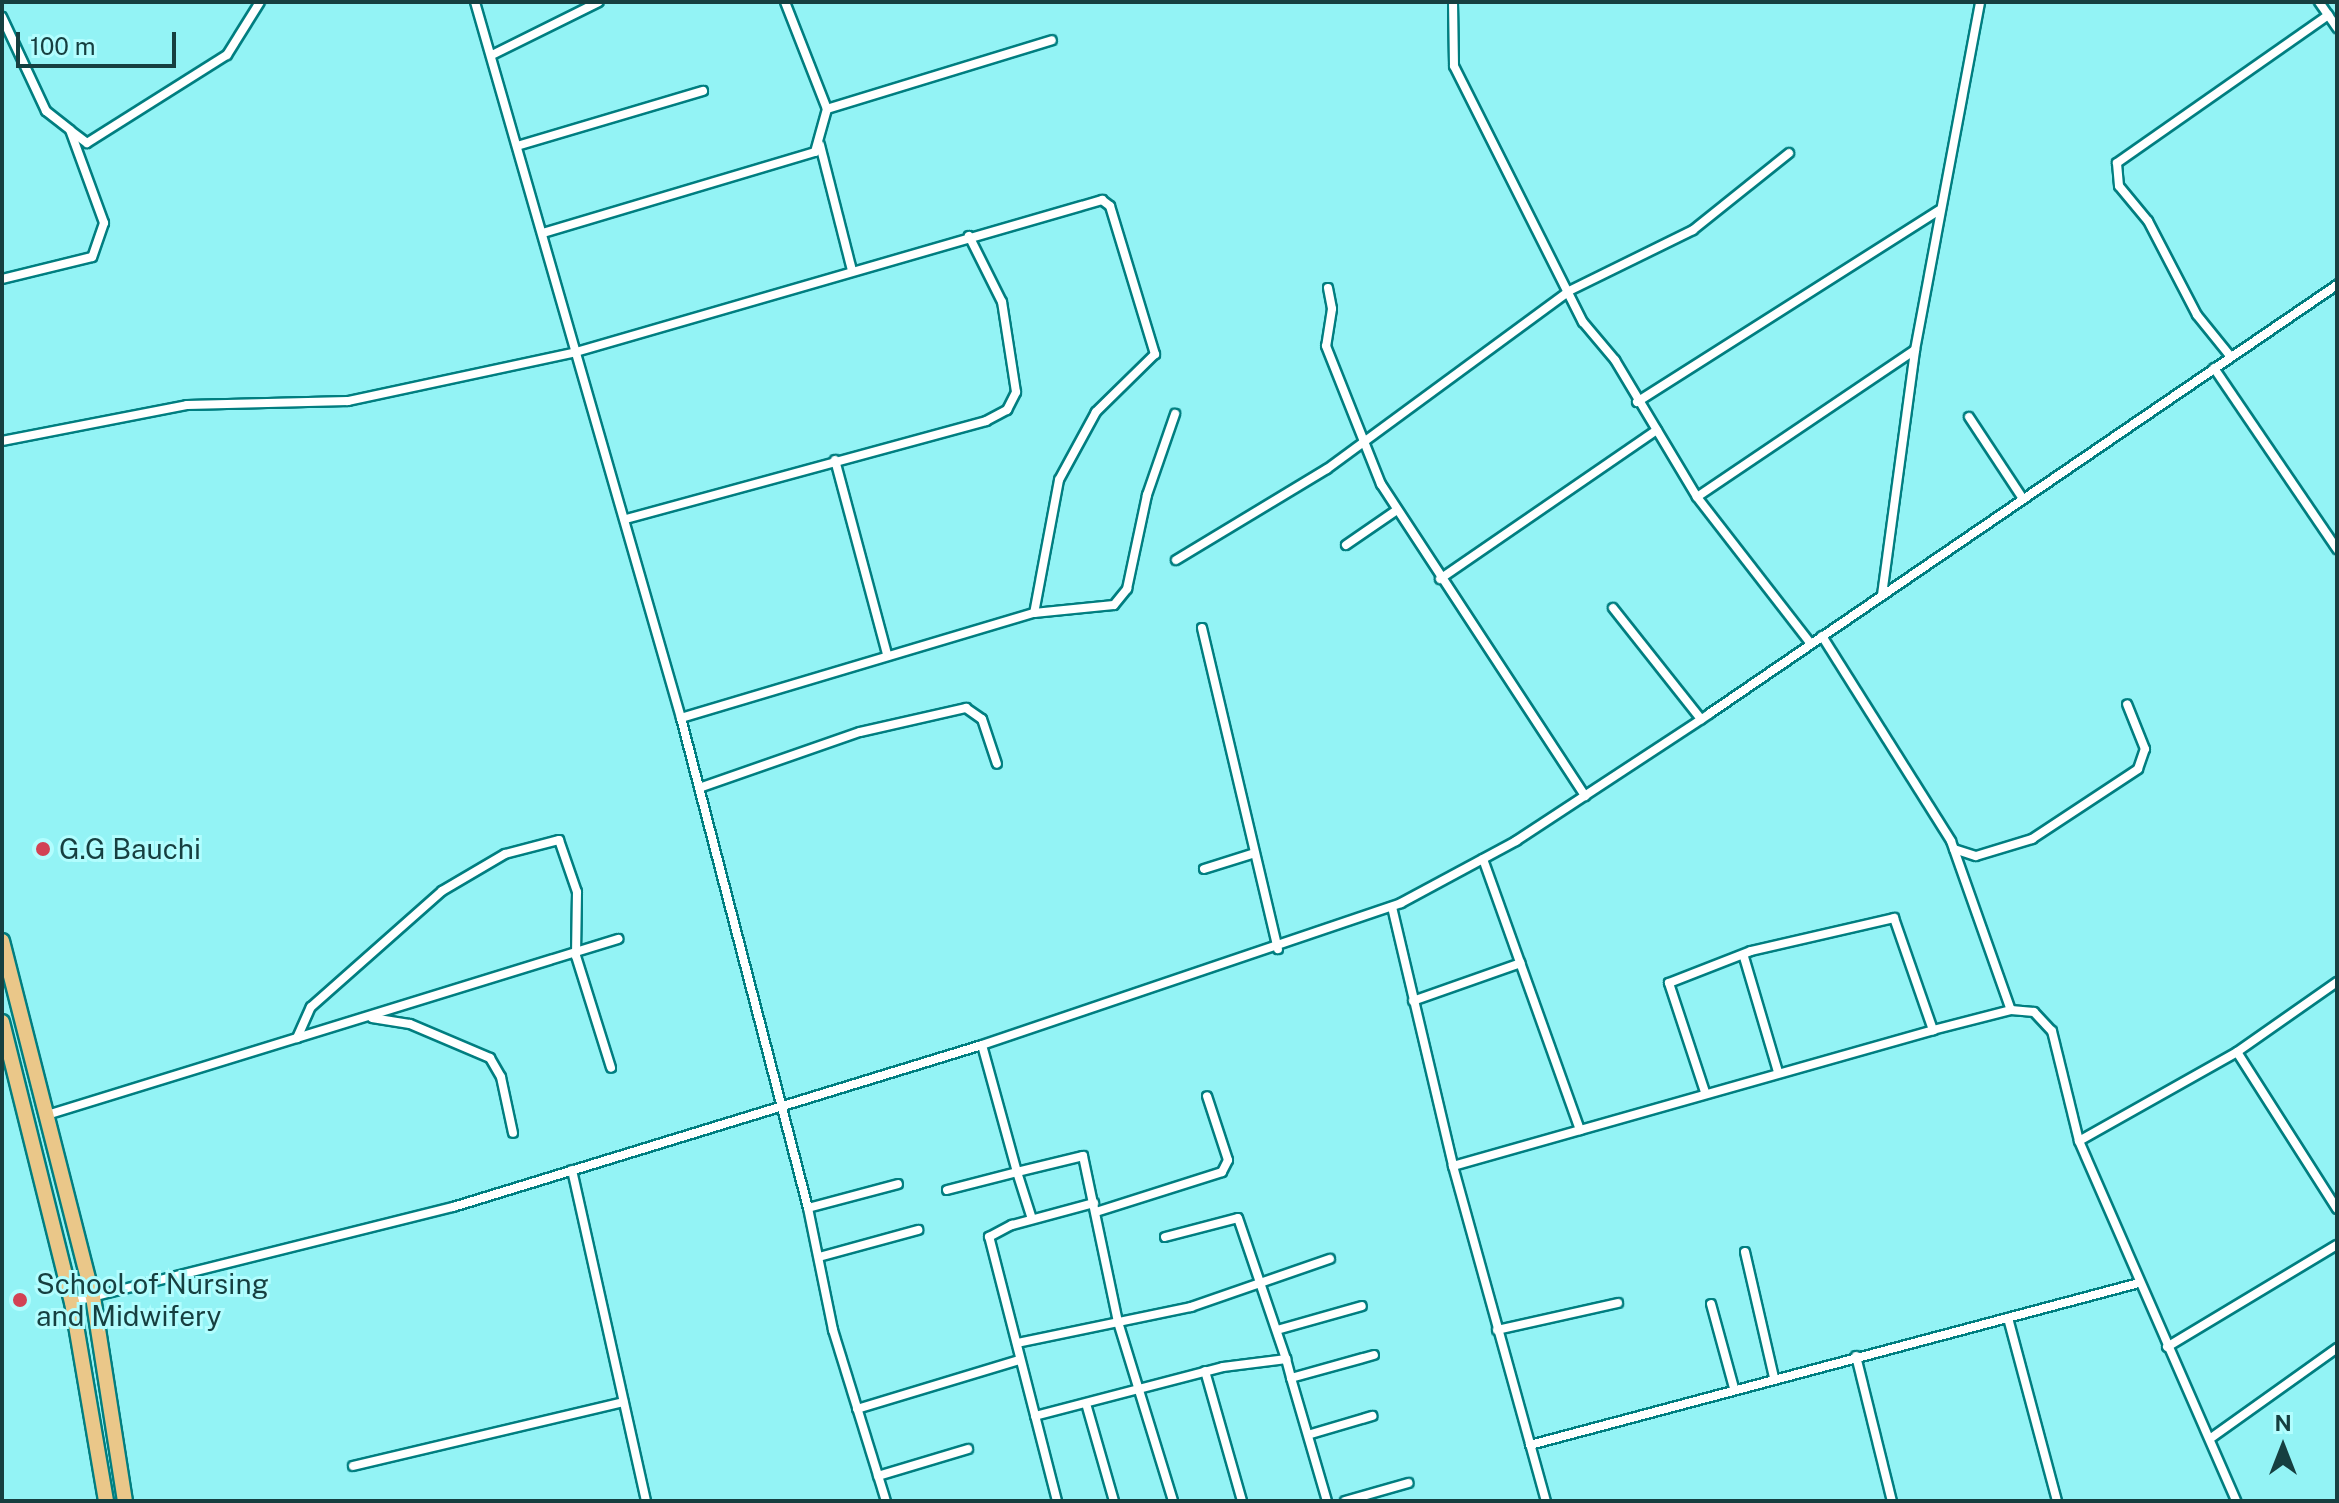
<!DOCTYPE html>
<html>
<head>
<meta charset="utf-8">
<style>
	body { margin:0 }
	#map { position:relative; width:2339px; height:1503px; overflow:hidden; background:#93f3f5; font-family:"Public Sans",sans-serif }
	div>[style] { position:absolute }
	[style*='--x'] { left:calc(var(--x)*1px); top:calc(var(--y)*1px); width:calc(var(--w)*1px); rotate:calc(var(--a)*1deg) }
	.roads { filter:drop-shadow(2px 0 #007e80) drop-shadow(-2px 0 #007e80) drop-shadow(0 2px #007e80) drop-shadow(0 -2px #007e80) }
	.street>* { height:8px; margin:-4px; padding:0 4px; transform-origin:4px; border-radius:4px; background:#fff }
	.primary>* { height:14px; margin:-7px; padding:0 7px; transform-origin:7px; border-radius:7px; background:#eac789 }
	.dots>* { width:22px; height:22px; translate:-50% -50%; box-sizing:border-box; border:4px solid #b2fdfe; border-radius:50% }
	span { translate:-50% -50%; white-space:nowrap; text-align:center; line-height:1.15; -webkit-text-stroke:6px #b2fdfe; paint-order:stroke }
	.poi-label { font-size:28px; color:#163f40 }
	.left { translate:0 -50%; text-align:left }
	.frame { position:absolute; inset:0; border:4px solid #163f40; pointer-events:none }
	.north { position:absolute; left:2243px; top:1407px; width:80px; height:80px; -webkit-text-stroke:6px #b2fdfe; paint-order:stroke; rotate:0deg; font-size:22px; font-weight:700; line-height:32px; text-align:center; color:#163f40 }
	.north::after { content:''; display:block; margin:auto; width:28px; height:36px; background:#163f40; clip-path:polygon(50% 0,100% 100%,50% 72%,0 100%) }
	.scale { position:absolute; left:16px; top:32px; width:160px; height:36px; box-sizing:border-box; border:4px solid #163f40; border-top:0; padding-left:10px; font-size:24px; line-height:28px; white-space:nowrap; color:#163f40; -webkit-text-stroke:6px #b2fdfe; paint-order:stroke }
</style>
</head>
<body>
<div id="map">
	<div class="roads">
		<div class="street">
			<i style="--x:475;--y:2;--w:745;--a:73.95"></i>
			<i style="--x:681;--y:718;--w:506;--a:75.47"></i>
			<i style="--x:808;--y:1208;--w:125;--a:78.4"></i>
			<i style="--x:833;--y:1330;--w:179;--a:72.8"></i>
			<i style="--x:1453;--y:2;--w:64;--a:89.1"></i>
			<i style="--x:1454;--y:66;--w:287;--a:63.3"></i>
			<i style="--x:1583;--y:322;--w:50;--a:49.9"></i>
			<i style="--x:1615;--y:360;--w:160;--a:59.1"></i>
			<i style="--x:1697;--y:497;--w:186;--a:52.2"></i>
			<i style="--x:2319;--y:2;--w:32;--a:55"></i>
			<i style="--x:2;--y:17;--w:104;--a:64.9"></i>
			<i style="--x:46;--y:111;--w:31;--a:38"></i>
			<i style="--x:70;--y:130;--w:99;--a:69.9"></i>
			<i style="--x:104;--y:223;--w:36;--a:109"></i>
			<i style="--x:92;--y:257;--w:93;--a:166.3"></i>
			<i style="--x:492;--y:55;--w:119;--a:-26.4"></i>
			<i style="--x:827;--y:109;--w:235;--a:-17"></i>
			<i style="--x:71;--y:131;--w:20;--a:37"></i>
			<i style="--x:87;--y:143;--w:165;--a:-32.2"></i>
			<i style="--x:227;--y:55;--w:62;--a:-58.1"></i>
			<i style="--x:820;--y:145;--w:130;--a:75.7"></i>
			<i style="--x:517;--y:146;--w:194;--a:-16.5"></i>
			<i style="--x:543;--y:233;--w:284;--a:-16.6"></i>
			<i style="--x:815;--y:152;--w:45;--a:-74.4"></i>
			<i style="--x:827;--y:109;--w:115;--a:-111.4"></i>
			<i style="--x:1328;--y:288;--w:21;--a:79"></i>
			<i style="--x:1332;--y:309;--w:37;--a:99"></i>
			<i style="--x:1326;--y:346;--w:149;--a:68.3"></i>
			<i style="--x:1381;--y:484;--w:373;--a:56.8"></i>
			<i style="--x:2231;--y:357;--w:54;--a:-129"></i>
			<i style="--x:2197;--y:315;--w:106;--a:-117.5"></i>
			<i style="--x:2148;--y:221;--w:45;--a:-129.6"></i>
			<i style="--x:2119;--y:186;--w:23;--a:-95"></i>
			<i style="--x:2117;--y:163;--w:258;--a:-35"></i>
			<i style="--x:2214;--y:368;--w:219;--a:55.8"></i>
			<i style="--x:1637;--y:402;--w:358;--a:-32.4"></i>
			<i style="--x:1969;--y:417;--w:98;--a:56.6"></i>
			<i style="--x:2;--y:441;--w:188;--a:-11"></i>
			<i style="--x:187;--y:405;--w:161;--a:-1.4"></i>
			<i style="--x:348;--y:401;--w:233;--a:-12.1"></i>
			<i style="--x:576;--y:352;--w:548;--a:-16.12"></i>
			<i style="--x:1102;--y:200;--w:10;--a:37"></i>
			<i style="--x:1110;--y:206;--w:155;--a:73.1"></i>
			<i style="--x:1155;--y:354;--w:83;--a:135.5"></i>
			<i style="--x:1096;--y:412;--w:77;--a:118.6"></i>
			<i style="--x:1059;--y:480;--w:135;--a:100.6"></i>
			<i style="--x:835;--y:460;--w:201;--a:75"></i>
			<i style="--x:1697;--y:497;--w:263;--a:-34"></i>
			<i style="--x:626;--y:519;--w:373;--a:-15.2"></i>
			<i style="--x:986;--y:421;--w:24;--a:-28"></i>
			<i style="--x:1007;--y:410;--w:20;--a:-63"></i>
			<i style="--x:1016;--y:392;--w:91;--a:-98.8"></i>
			<i style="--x:1002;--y:302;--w:74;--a:-116.6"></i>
			<i style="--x:1346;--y:545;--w:62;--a:-34.5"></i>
			<i style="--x:1176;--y:560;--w:176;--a:-31.1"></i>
			<i style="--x:1327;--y:469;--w:300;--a:-36.3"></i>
			<i style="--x:1569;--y:291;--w:138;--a:-26.2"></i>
			<i style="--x:1693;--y:230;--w:123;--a:-38.7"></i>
			<i style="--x:1440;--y:579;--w:263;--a:-34.5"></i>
			<i style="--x:1882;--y:595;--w:247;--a:-82.3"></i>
			<i style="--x:1915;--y:350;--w:354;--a:-79.4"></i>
			<i style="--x:1613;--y:608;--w:142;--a:51.6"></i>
			<i style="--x:1202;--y:628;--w:330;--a:76.7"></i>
			<i style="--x:1822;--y:636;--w:242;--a:57.8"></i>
			<i style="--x:1951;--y:841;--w:179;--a:70.5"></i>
			<i style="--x:681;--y:718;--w:368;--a:-16.6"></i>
			<i style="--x:1034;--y:613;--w:80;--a:-5.7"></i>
			<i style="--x:1114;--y:605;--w:21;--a:-51"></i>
			<i style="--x:1127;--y:589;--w:96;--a:-78"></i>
			<i style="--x:1147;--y:495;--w:86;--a:-70.9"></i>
			<i style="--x:699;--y:788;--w:170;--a:-19.2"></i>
			<i style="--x:860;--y:732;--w:109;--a:-12.8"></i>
			<i style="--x:966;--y:708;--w:19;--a:35"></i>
			<i style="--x:982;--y:719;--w:47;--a:71.6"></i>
			<i style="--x:1954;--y:849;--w:23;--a:18"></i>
			<i style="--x:1976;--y:856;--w:59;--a:-16.9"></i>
			<i style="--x:2032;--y:839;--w:127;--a:-33.4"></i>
			<i style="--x:2138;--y:769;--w:21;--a:-71"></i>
			<i style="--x:2145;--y:749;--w:48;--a:-111.8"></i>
			<i style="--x:1483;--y:859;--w:288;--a:70.3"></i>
			<i style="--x:1204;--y:869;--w:53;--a:-17.4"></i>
			<i style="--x:1392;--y:907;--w:266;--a:76.7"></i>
			<i style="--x:1453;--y:1166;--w:348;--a:74.5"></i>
			<i style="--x:1744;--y:957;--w:120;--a:73.5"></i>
			<i style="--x:1413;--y:1001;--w:114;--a:-19.4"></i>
			<i style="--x:372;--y:1018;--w:38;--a:9"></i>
			<i style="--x:410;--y:1024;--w:87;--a:23"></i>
			<i style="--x:490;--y:1058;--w:22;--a:60"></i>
			<i style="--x:501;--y:1077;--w:57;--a:77.9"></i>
			<i style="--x:297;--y:1038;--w:34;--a:-66"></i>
			<i style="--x:311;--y:1007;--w:175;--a:-41.5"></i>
			<i style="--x:442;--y:891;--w:73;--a:-30.4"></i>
			<i style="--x:505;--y:854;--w:56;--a:-14.5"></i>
			<i style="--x:559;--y:840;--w:55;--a:70.9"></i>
			<i style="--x:577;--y:892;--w:64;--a:90.9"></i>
			<i style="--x:576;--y:956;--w:117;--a:72.6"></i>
			<i style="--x:982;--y:1045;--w:132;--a:74.6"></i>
			<i style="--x:1017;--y:1172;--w:68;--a:-13.6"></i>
			<i style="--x:1083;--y:1156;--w:170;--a:78.1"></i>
			<i style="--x:1118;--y:1322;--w:187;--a:72.9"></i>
			<i style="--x:2237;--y:1052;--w:186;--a:57.5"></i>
			<i style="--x:1705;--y:1092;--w:115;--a:-108.3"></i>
			<i style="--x:1669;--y:983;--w:88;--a:-21.3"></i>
			<i style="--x:1751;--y:951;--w:147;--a:-13"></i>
			<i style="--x:1894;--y:918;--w:119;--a:70.8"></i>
			<i style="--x:47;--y:1115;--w:598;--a:-17.13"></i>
			<i style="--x:2079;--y:1141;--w:181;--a:-29.4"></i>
			<i style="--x:2237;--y:1052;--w:122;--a:-35"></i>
			<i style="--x:1453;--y:1166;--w:499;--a:-15.8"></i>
			<i style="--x:1933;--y:1030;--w:81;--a:-14.4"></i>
			<i style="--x:2011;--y:1010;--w:23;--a:5"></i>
			<i style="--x:2034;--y:1012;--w:26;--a:47"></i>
			<i style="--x:2052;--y:1031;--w:113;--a:76.2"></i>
			<i style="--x:2079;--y:1141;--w:393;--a:66.4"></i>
			<i style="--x:572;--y:1170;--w:339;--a:77.4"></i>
			<i style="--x:947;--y:1190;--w:72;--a:-14.4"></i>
			<i style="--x:1017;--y:1172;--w:49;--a:72.3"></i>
			<i style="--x:808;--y:1208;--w:93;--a:-14.9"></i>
			<i style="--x:1096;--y:1212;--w:132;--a:-17.6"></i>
			<i style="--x:1222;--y:1172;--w:13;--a:-63"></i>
			<i style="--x:1228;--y:1160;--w:67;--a:-108.2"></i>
			<i style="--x:1165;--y:1237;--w:75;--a:-14.6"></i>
			<i style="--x:1238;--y:1218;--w:149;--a:71.2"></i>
			<i style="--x:1745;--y:1252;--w:129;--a:77"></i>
			<i style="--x:819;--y:1257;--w:103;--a:-15.3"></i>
			<i style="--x:72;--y:1302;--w:393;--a:-14"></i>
			<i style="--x:453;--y:1207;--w:553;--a:-17.03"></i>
			<i style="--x:982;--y:1045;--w:442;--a:-18.7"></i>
			<i style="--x:1401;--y:903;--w:131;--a:-28.3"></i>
			<i style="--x:1516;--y:841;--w:231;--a:-33.3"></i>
			<i style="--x:1709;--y:714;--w:761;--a:-34.34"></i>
			<i style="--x:1711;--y:1304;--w:87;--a:74.7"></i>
			<i style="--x:2008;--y:1318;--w:189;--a:75"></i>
			<i style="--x:1277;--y:1330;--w:88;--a:-15.8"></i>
			<i style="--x:1497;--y:1330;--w:124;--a:-12.6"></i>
			<i style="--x:1017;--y:1343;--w:178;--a:-11.7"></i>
			<i style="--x:1191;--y:1307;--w:147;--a:-19.1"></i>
			<i style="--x:2167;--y:1347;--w:198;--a:-31"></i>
			<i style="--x:1856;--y:1356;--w:149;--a:76.1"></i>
			<i style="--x:1205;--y:1371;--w:135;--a:74.1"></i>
			<i style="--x:1291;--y:1378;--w:128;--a:73.7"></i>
			<i style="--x:1087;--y:1407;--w:98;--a:74"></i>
			<i style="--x:857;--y:1409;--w:169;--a:-16.8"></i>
			<i style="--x:1035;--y:1416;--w:194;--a:-14.6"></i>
			<i style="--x:1223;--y:1367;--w:64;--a:-7.2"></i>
			<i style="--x:1286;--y:1359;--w:20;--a:75"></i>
			<i style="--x:1291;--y:1378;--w:86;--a:-15.5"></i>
			<i style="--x:1311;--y:1434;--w:64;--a:-16.4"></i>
			<i style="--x:2211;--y:1438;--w:155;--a:-35.5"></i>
			<i style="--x:1530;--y:1445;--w:630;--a:-14.9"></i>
			<i style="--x:353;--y:1466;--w:278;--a:-13.3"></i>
			<i style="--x:878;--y:1476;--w:94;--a:-16.7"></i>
			<i style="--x:1057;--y:1501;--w:273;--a:-104.4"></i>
			<i style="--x:989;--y:1237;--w:26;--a:-28"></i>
			<i style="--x:1012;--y:1225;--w:85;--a:-15"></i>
			<i style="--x:1345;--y:1501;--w:66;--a:-15.9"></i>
		</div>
		<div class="primary">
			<i style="--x:2;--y:941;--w:367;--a:75.7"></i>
			<i style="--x:93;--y:1297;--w:206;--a:81.1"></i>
			<i style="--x:2;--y:1022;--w:289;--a:76"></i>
			<i style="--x:72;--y:1302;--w:202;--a:80.3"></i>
		</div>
	</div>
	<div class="dots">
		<i style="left:43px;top:849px;background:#d24254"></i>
		<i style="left:20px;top:1300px;background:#d24254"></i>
	</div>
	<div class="poi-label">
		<span class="left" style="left:59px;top:849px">G.G Bauchi</span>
		<span class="left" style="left:36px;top:1300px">School of Nursing<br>and Midwifery</span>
	</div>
	<div class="frame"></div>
	<div class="north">N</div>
	<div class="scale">100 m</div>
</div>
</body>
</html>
